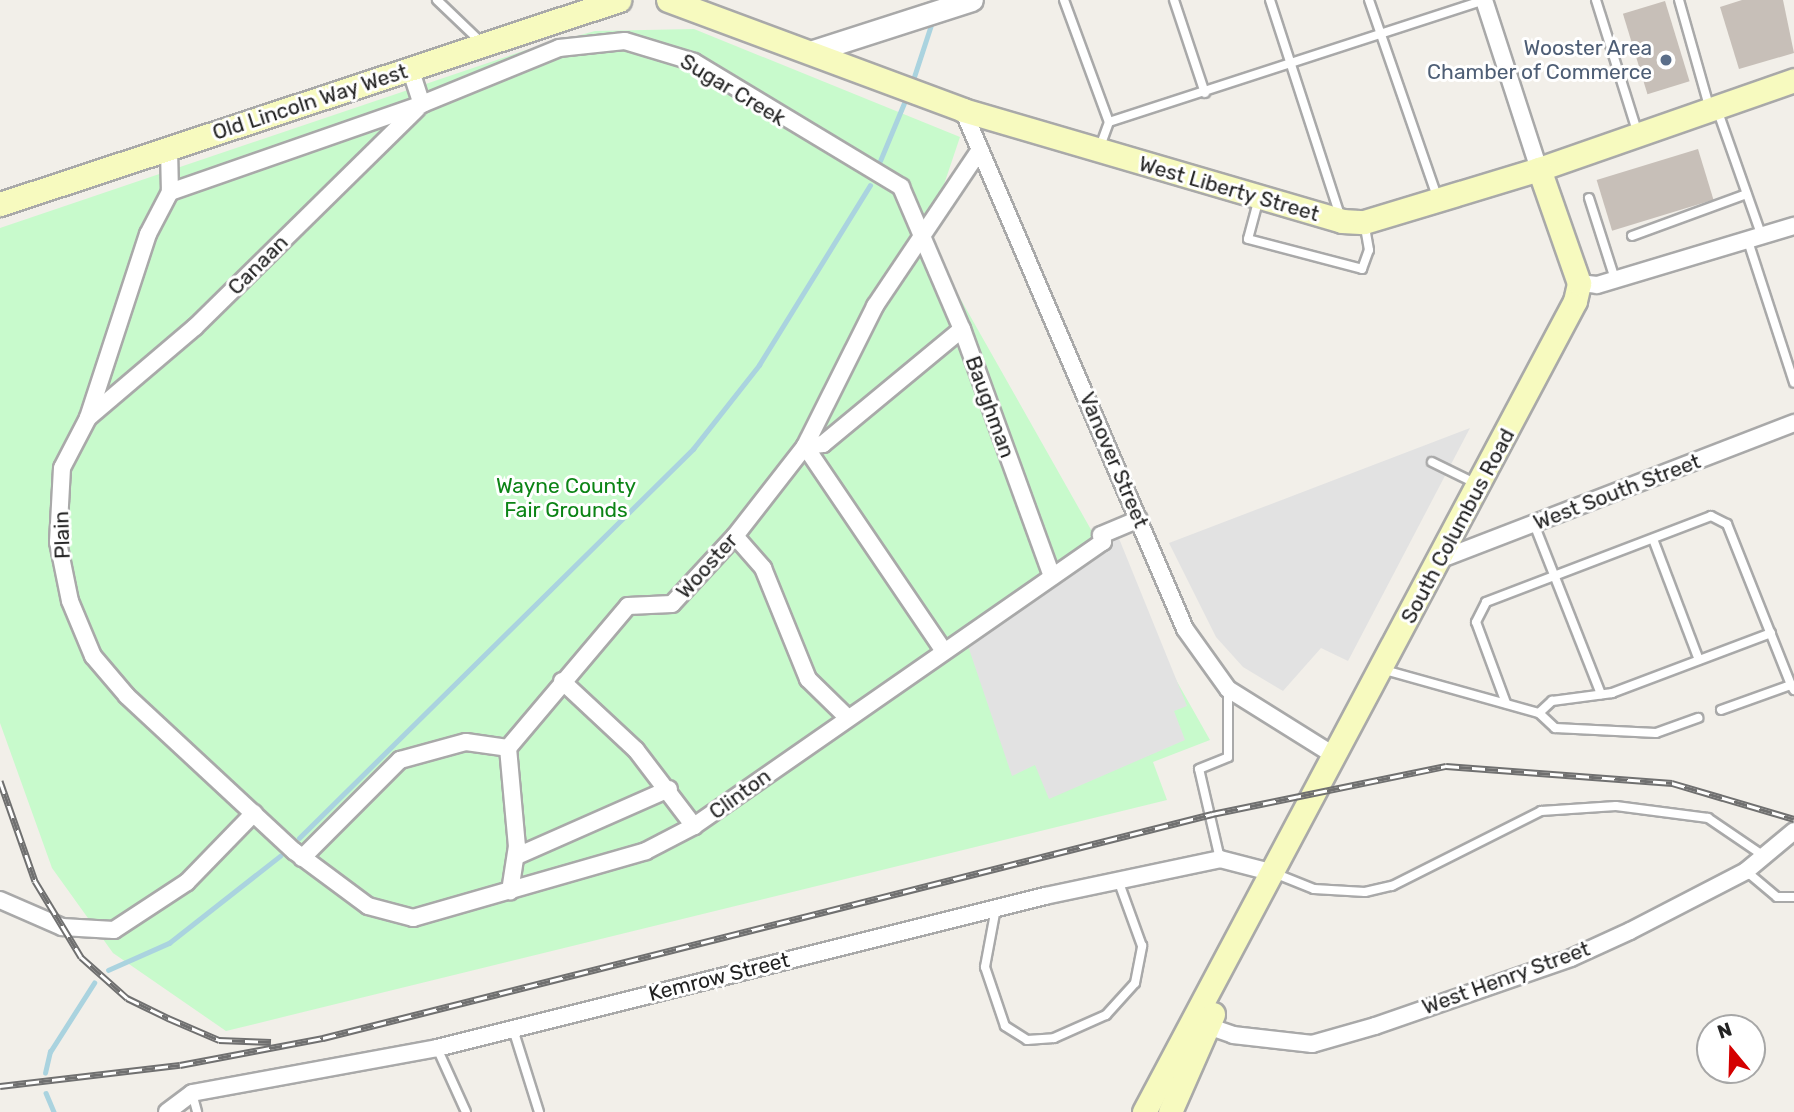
<!DOCTYPE html>
<html>
<head>
<meta charset="utf-8">
<style>
	body { margin:0 }
	#map { position:relative; width:1794px; height:1112px; overflow:hidden; background:#f2efe9; font-family:Rubik,sans-serif }
	div>[style] { position:absolute }
	[style*='--x'] { left:calc(var(--x)*1px); top:calc(var(--y)*1px); width:calc(var(--w)*1px); rotate:calc(var(--a)*1deg) }
	.park>* { inset:0; background:#c8facc }
	.parking>* { inset:0; background:#e2e2e2 }
	.stream>* { height:4.5px; margin:-2.25px; padding:0 2.25px; transform-origin:2.25px; border-radius:2.25px; background:#aad3df }
	.building>* { inset:0; background:#c7bfb8; transform-origin:0 0 }
	.roads { filter:drop-shadow(2px 0 #a9a9a9) drop-shadow(-2px 0 #a9a9a9) drop-shadow(0 2px #a9a9a9) drop-shadow(0 -2px #a9a9a9) }
	.service>* { height:8px; margin:-4px; padding:0 4px; transform-origin:4px; border-radius:4px; background:#fff }
	.minor>* { height:16px; margin:-8px; padding:0 8px; transform-origin:8px; border-radius:8px; background:#fff }
	.tertiary>* { height:21px; margin:-10.5px; padding:0 10.5px; transform-origin:10.5px; border-radius:10.5px; background:#fff }
	.secondary>* { height:23px; margin:-11.5px; padding:0 11.5px; transform-origin:11.5px; border-radius:11.5px; background:#f7fabf }
	.rail>* { height:7px; margin-top:-3.5px; transform-origin:0; background:repeating-linear-gradient(90deg,#fff 0 13px,#707070 0 26px); box-sizing:border-box; border-block:2px solid #707070 }
	.dots>* { width:19px; height:19px; translate:-50% -50%; box-sizing:border-box; border:4px solid #fff; border-radius:50% }
	span { translate:-50% -50%; white-space:nowrap; text-align:center; line-height:1.15; -webkit-text-stroke:6px #fff; paint-order:stroke }
	.service-label { font-size:21px; color:#4e5e75 }
	.right { translate:-100% -50%; text-align:right }
	.street-label { font-size:21px; color:#222 }
	.park-label { font-size:21px; color:#0c8416 }
	.north { position:absolute; left:1696px; top:1014px; width:70px; height:70px; box-sizing:border-box; background:#fff; border:2px solid #a7a7a7; border-radius:50%; rotate:341deg; font-size:19px; font-weight:700; line-height:28px; text-align:center; color:#222 }
	.north::after { content:''; display:block; margin:auto; width:24px; height:32px; background:#d40000; clip-path:polygon(50% 0,100% 100%,50% 72%,0 100%) }
</style>
</head>
<body>
<div id="map">
	<div class="park">
		<i style="clip-path:polygon(694px 29px,960px 137px,926px 238px,1210px 740px,1153px 762px,1167px 800px,226px 1031px,113px 953px,52px 868px,0 723px,0 228px,526px 50px,595px 31px)"></i>
	</div>
	<div class="parking">
		<i style="clip-path:polygon(1470px 428px,1348px 661px,1321px 648px,1283px 691px,1243px 667px,1216px 637px,1169px 543px)"></i>
		<i style="clip-path:polygon(1118px 536px,1187px 706px,1174px 711px,1185px 740px,1049px 799px,1035px 765px,1012px 776px,965px 637px)"></i>
	</div>
	<div class="stream">
		<i style="--x:914;--y:77;--w:58;--a:-71.9"></i>
		<i style="--x:880;--y:161;--w:63;--a:-67.5"></i>
		<i style="--x:299;--y:838;--w:554;--a:-44.63"></i>
		<i style="--x:693;--y:449;--w:107;--a:-51.8"></i>
		<i style="--x:759;--y:365;--w:211;--a:-58.3"></i>
		<i style="--x:108;--y:970;--w:67;--a:-23.9"></i>
		<i style="--x:169;--y:943;--w:141;--a:-38.1"></i>
		<i style="--x:45;--y:1073;--w:22;--a:-77"></i>
		<i style="--x:50;--y:1052;--w:82;--a:-57.5"></i>
		<i style="--x:46;--y:1093;--w:21;--a:67"></i>
	</div>
	<div class="building">
		<i style="clip-path:polygon(1742px 0,1783px 0,1794px 53px,1739px 69px,1720px 7px)"></i>
		<i style="left:1665px;top:1px;width:84px;height:44px;rotate:73deg"></i>
		<i style="left:1698px;top:149px;width:53px;height:106px;rotate:73deg"></i>
	</div>
	<div class="roads">
		<div class="service">
			<i style="--x:437;--y:0;--w:62;--a:43.7"></i>
			<i style="--x:1064;--y:0;--w:130;--a:69.8"></i>
			<i style="--x:1109;--y:122;--w:29;--a:110"></i>
			<i style="--x:1174;--y:0;--w:98;--a:71.6"></i>
			<i style="--x:1270;--y:0;--w:229;--a:72"></i>
			<i style="--x:1369;--y:0;--w:211;--a:70.9"></i>
			<i style="--x:1596;--y:0;--w:137;--a:72.6"></i>
			<i style="--x:1679;--y:0;--w:110;--a:74.2"></i>
			<i style="--x:1717;--y:109;--w:133;--a:70.6"></i>
			<i style="--x:1109;--y:122;--w:395;--a:-18"></i>
			<i style="--x:1259;--y:198;--w:42;--a:105"></i>
			<i style="--x:1248;--y:239;--w:118;--a:14.7"></i>
			<i style="--x:1362;--y:269;--w:20;--a:-70"></i>
			<i style="--x:1369;--y:250;--w:27;--a:-100"></i>
			<i style="--x:1589;--y:198;--w:85;--a:72.2"></i>
			<i style="--x:1632;--y:236;--w:122;--a:-20.1"></i>
			<i style="--x:1747;--y:238;--w:152;--a:72"></i>
			<i style="--x:1432;--y:462;--w:50;--a:26.1"></i>
			<i style="--x:1534;--y:524;--w:183;--a:68.5"></i>
			<i style="--x:1653;--y:539;--w:129;--a:69.2"></i>
			<i style="--x:1381;--y:669;--w:164;--a:15.6"></i>
			<i style="--x:1539;--y:713;--w:22;--a:43"></i>
			<i style="--x:1555;--y:728;--w:101;--a:2.8"></i>
			<i style="--x:1656;--y:733;--w:45;--a:-19.7"></i>
			<i style="--x:1506;--y:703;--w:86;--a:-110.3"></i>
			<i style="--x:1476;--y:622;--w:22;--a:-63"></i>
			<i style="--x:1486;--y:602;--w:241;--a:-20.9"></i>
			<i style="--x:1711;--y:516;--w:18;--a:27"></i>
			<i style="--x:1727;--y:524;--w:173;--a:68.3"></i>
			<i style="--x:1721;--y:710;--w:74;--a:-19.7"></i>
			<i style="--x:1791;--y:685;--w:6;--a:59"></i>
			<i style="--x:1539;--y:713;--w:18;--a:-43"></i>
			<i style="--x:1552;--y:701;--w:61;--a:-7.6"></i>
			<i style="--x:1612;--y:693;--w:170;--a:-20.7"></i>
			<i style="--x:1220;--y:859;--w:92;--a:-103.1"></i>
			<i style="--x:1199;--y:769;--w:31;--a:-22"></i>
			<i style="--x:1228;--y:757;--w:68;--a:-90"></i>
			<i style="--x:1746;--y:871;--w:40;--a:40"></i>
			<i style="--x:1777;--y:897;--w:17;--a:0"></i>
			<i style="--x:1274;--y:873;--w:43;--a:21.8"></i>
			<i style="--x:1314;--y:889;--w:51;--a:3.4"></i>
			<i style="--x:1365;--y:892;--w:28;--a:-13"></i>
			<i style="--x:1392;--y:886;--w:167;--a:-26.7"></i>
			<i style="--x:1541;--y:811;--w:75;--a:-3.8"></i>
			<i style="--x:1616;--y:806;--w:93;--a:7.4"></i>
			<i style="--x:1708;--y:818;--w:68;--a:34.2"></i>
			<i style="--x:996;--y:908;--w:60;--a:100.6"></i>
			<i style="--x:985;--y:967;--w:62;--a:71.3"></i>
			<i style="--x:1005;--y:1026;--w:26;--a:32"></i>
			<i style="--x:1027;--y:1040;--w:27;--a:-4"></i>
			<i style="--x:1054;--y:1038;--w:57;--a:-23.9"></i>
			<i style="--x:1106;--y:1015;--w:43;--a:-47.8"></i>
			<i style="--x:1135;--y:983;--w:38;--a:-79"></i>
			<i style="--x:1142;--y:946;--w:70;--a:-110"></i>
			<i style="--x:513;--y:1029;--w:87;--a:72.6"></i>
			<i style="--x:437;--y:1048;--w:70;--a:65.6"></i>
			<i style="--x:192;--y:1093;--w:20;--a:75"></i>
		</div>
		<div class="minor">
			<i style="--x:1484;--y:0;--w:178;--a:72"></i>
			<i style="--x:410;--y:68;--w:38;--a:72"></i>
			<i style="--x:963;--y:110;--w:564;--a:66.84"></i>
			<i style="--x:1185;--y:629;--w:74;--a:54.4"></i>
			<i style="--x:1228;--y:689;--w:123;--a:32"></i>
			<i style="--x:169;--y:149;--w:43;--a:88.7"></i>
			<i style="--x:170;--y:192;--w:47;--a:117.6"></i>
			<i style="--x:148;--y:234;--w:194;--a:108.1"></i>
			<i style="--x:88;--y:418;--w:56;--a:117.5"></i>
			<i style="--x:62;--y:468;--w:74;--a:93.1"></i>
			<i style="--x:58;--y:542;--w:60;--a:78.5"></i>
			<i style="--x:70;--y:601;--w:60;--a:67.3"></i>
			<i style="--x:93;--y:656;--w:52;--a:49.6"></i>
			<i style="--x:127;--y:696;--w:228;--a:42.9"></i>
			<i style="--x:294;--y:851;--w:92;--a:36.6"></i>
			<i style="--x:368;--y:906;--w:47;--a:14.9"></i>
			<i style="--x:413;--y:918;--w:242;--a:-16"></i>
			<i style="--x:646;--y:851;--w:54;--a:-27.5"></i>
			<i style="--x:694;--y:826;--w:498;--a:-34.8"></i>
			<i style="--x:1103;--y:542;--w:7;--a:-106"></i>
			<i style="--x:1101;--y:535;--w:41;--a:-22.8"></i>
			<i style="--x:170;--y:192;--w:267;--a:-19.2"></i>
			<i style="--x:422;--y:104;--w:148;--a:-22.2"></i>
			<i style="--x:559;--y:48;--w:66;--a:-6.1"></i>
			<i style="--x:625;--y:41;--w:72;--a:16.9"></i>
			<i style="--x:694;--y:62;--w:242;--a:31.1"></i>
			<i style="--x:901;--y:187;--w:155;--a:66.8"></i>
			<i style="--x:962;--y:329;--w:263;--a:70"></i>
			<i style="--x:1579;--y:283;--w:18;--a:6"></i>
			<i style="--x:1597;--y:285;--w:206;--a:-16.7"></i>
			<i style="--x:88;--y:418;--w:140;--a:-40.4"></i>
			<i style="--x:195;--y:327;--w:311;--a:-44.5"></i>
			<i style="--x:805;--y:446;--w:248;--a:55.9"></i>
			<i style="--x:805;--y:446;--w:18;--a:-6"></i>
			<i style="--x:823;--y:444;--w:180;--a:-39.6"></i>
			<i style="--x:735;--y:536;--w:43;--a:48.8"></i>
			<i style="--x:763;--y:568;--w:120;--a:67.9"></i>
			<i style="--x:808;--y:679;--w:54;--a:44.3"></i>
			<i style="--x:1439;--y:560;--w:381;--a:-21.1"></i>
			<i style="--x:562;--y:681;--w:101;--a:43"></i>
			<i style="--x:636;--y:750;--w:96;--a:52.7"></i>
			<i style="--x:508;--y:748;--w:186;--a:-49.8"></i>
			<i style="--x:628;--y:606;--w:44;--a:-2.6"></i>
			<i style="--x:672;--y:604;--w:93;--a:-47.2"></i>
			<i style="--x:735;--y:536;--w:114;--a:-52.1"></i>
			<i style="--x:805;--y:446;--w:157;--a:-63.4"></i>
			<i style="--x:875;--y:306;--w:188;--a:-56.1"></i>
			<i style="--x:508;--y:748;--w:98;--a:84.8"></i>
			<i style="--x:517;--y:846;--w:46;--a:98.8"></i>
			<i style="--x:517;--y:856;--w:166;--a:-23.8"></i>
			<i style="--x:302;--y:858;--w:139;--a:-45"></i>
			<i style="--x:400;--y:760;--w:68;--a:-15.3"></i>
			<i style="--x:466;--y:742;--w:42;--a:8.1"></i>
			<i style="--x:0;--y:900;--w:68;--a:23.5"></i>
			<i style="--x:62;--y:927;--w:52;--a:3.3"></i>
			<i style="--x:114;--y:930;--w:87;--a:-33.3"></i>
			<i style="--x:187;--y:882;--w:96;--a:-45.8"></i>
			<i style="--x:1199;--y:1023;--w:36;--a:19"></i>
			<i style="--x:1233;--y:1035;--w:80;--a:6.5"></i>
			<i style="--x:1312;--y:1044;--w:66;--a:-15.9"></i>
			<i style="--x:1375;--y:1026;--w:207;--a:-19.1"></i>
			<i style="--x:1571;--y:958;--w:65;--a:-24.6"></i>
			<i style="--x:1630;--y:931;--w:131;--a:-27.3"></i>
			<i style="--x:1746;--y:871;--w:62;--a:-39.8"></i>
			<i style="--x:167;--y:1112;--w:31;--a:-37"></i>
			<i style="--x:192;--y:1093;--w:249;--a:-10.4"></i>
			<i style="--x:437;--y:1048;--w:627;--a:-14.04"></i>
			<i style="--x:1045;--y:896;--w:179;--a:-11.9"></i>
			<i style="--x:1220;--y:859;--w:56;--a:14.5"></i>
		</div>
		<div class="tertiary">
			<i style="--x:810;--y:52;--w:170;--a:-17.8"></i>
		</div>
		<div class="secondary">
			<i style="--x:668;--y:0;--w:315;--a:20.4"></i>
			<i style="--x:963;--y:110;--w:395;--a:16.3"></i>
			<i style="--x:1342;--y:221;--w:22;--a:3"></i>
			<i style="--x:1364;--y:222;--w:183;--a:-16.8"></i>
			<i style="--x:1539;--y:169;--w:270;--a:-19.2"></i>
			<i style="--x:0;--y:204;--w:652;--a:-18.24"></i>
			<i style="--x:1144;--y:1112;--w:918;--a:-62.01"></i>
			<i style="--x:1575;--y:301;--w:18;--a:-77"></i>
			<i style="--x:1579;--y:283;--w:121;--a:-109.3"></i>
			<i style="--x:1170;--y:1112;--w:107;--a:-66.3"></i>
		</div>
	</div>
	<div class="rail">
		<i style="--x:0;--y:781;--w:106;--a:70.7"></i>
		<i style="--x:35;--y:881;--w:89;--a:58.8"></i>
		<i style="--x:81;--y:957;--w:62;--a:41.7"></i>
		<i style="--x:127;--y:998;--w:46;--a:26"></i>
		<i style="--x:168;--y:1018;--w:56;--a:23.3"></i>
		<i style="--x:219;--y:1040;--w:52;--a:2.2"></i>
		<i style="--x:0;--y:1086;--w:181;--a:-6.7"></i>
		<i style="--x:180;--y:1065;--w:146;--a:-10.7"></i>
		<i style="--x:323;--y:1038;--w:917;--a:-14.14"></i>
		<i style="--x:1212;--y:814;--w:239;--a:-11.6"></i>
		<i style="--x:1446;--y:766;--w:227;--a:4.3"></i>
		<i style="--x:1672;--y:783;--w:127;--a:16.4"></i>
	</div>
	<div class="dots">
		<i style="left:1666px;top:60px;background:#5c6f8a"></i>
	</div>
	<div class="service-label">
		<span class="right" style="left:1652px;top:60px">Wooster Area<br>Chamber of Commerce</span>
	</div>
	<div class="street-label">
		<span style="left:733px;top:90px;rotate:31deg">Sugar Creek</span>
		<span style="left:310px;top:102px;rotate:-18deg">Old Lincoln Way West</span>
		<span style="left:1229px;top:189px;rotate:16deg">West Liberty Street</span>
		<span style="left:258px;top:265px;rotate:-45deg">Canaan</span>
		<span style="left:990px;top:407px;rotate:70deg">Baughman</span>
		<span style="left:1114px;top:460px;rotate:67deg">Vanover Street</span>
		<span style="left:1617px;top:492px;rotate:-21deg">West South Street</span>
		<span style="left:1458px;top:526px;rotate:-62deg">South Columbus Road</span>
		<span style="left:62px;top:535px;rotate:-92deg">Plain</span>
		<span style="left:707px;top:566px;rotate:-48deg">Wooster</span>
		<span style="left:740px;top:794px;rotate:-36deg">Clinton</span>
		<span style="left:719px;top:977px;rotate:-14deg">Kemrow Street</span>
		<span style="left:1506px;top:978px;rotate:-20deg">West Henry Street</span>
	</div>
	<div class="park-label">
		<span style="left:566px;top:498px">Wayne County<br>Fair Grounds</span>
	</div>
	<div class="north">N</div>
</div>
</body>
</html>
